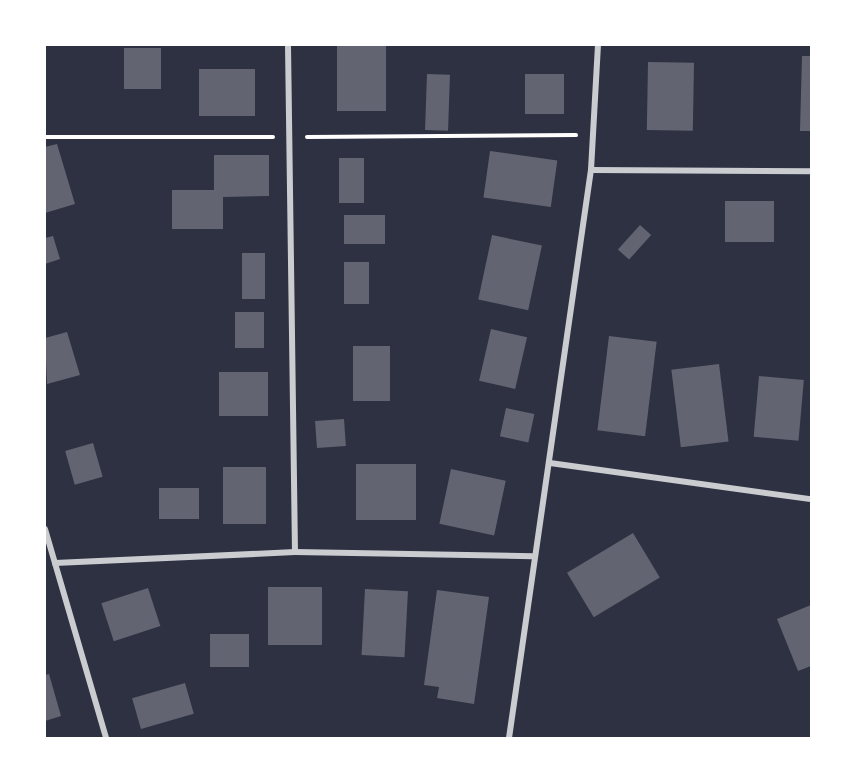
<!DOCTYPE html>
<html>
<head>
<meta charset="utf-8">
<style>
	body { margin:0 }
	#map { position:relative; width:856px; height:783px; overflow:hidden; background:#2d3142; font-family:"Golos Text",sans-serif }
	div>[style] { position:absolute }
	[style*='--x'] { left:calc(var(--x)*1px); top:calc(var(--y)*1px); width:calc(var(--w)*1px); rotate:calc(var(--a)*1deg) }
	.building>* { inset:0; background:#626471; transform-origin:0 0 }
	.path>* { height:4px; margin:-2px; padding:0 2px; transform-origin:2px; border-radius:2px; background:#fff }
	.minor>* { height:6px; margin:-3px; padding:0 3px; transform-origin:3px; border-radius:3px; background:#caccd0 }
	span { translate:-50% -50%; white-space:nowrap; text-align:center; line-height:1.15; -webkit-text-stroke:4.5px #fff; paint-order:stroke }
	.frame { position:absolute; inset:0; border:46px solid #fff; pointer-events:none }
</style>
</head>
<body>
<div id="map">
	<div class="building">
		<i style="left:337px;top:45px;width:49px;height:66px"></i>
		<i style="left:124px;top:48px;width:37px;height:41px"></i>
		<i style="clip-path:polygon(802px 56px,811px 56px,811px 131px,800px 131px)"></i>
		<i style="left:648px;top:62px;width:46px;height:68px;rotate:1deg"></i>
		<i style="left:199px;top:69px;width:56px;height:47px"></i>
		<i style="left:427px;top:74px;width:23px;height:56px;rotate:2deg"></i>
		<i style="left:525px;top:74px;width:39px;height:40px"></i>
		<i style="clip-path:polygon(57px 144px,75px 204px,45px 213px,45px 147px)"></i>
		<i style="left:490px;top:151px;width:68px;height:47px;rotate:8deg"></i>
		<i style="clip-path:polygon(214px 155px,269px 155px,269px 196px,223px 197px,223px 229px,172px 229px,172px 190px,214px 190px)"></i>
		<i style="left:339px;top:158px;width:25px;height:45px"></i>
		<i style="left:725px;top:201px;width:49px;height:41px"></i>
		<i style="left:344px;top:215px;width:41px;height:29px"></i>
		<i style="left:640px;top:225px;width:15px;height:33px;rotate:42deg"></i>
		<i style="left:492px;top:235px;width:51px;height:66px;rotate:12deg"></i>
		<i style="clip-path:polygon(53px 236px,60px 259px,45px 264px,45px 238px)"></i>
		<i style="left:242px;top:253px;width:23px;height:46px"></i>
		<i style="left:344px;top:262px;width:25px;height:42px"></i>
		<i style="left:235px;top:312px;width:29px;height:36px"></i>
		<i style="left:491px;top:329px;width:37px;height:53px;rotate:13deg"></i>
		<i style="clip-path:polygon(67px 332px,80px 375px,47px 384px,45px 338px)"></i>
		<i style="left:609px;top:336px;width:48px;height:95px;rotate:7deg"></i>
		<i style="left:353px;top:346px;width:37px;height:55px"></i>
		<i style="left:719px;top:364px;width:78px;height:48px;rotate:83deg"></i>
		<i style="left:219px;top:372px;width:49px;height:44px"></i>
		<i style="left:759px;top:376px;width:45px;height:61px;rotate:5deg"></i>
		<i style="left:506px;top:408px;width:29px;height:29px;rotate:12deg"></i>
		<i style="left:344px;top:419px;width:27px;height:29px;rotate:86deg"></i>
		<i style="left:93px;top:443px;width:35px;height:29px;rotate:74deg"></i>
		<i style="left:416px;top:464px;width:56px;height:60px;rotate:90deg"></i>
		<i style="left:223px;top:467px;width:43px;height:57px"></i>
		<i style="left:451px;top:469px;width:56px;height:56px;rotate:12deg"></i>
		<i style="left:159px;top:488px;width:40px;height:31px"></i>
		<i style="left:633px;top:533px;width:52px;height:77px;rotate:59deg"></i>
		<i style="left:268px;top:587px;width:54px;height:58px"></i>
		<i style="left:148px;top:588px;width:40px;height:49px;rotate:72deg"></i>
		<i style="left:365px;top:589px;width:43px;height:66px;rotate:3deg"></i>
		<i style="clip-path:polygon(437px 590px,489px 597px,474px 704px,437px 698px,439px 687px,424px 685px)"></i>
		<i style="clip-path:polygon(811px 605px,811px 666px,798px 671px,777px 619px)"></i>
		<i style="left:210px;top:634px;width:39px;height:33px"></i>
		<i style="clip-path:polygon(49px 674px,61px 716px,45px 721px,45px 675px)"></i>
		<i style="left:185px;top:683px;width:32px;height:55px;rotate:74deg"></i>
	</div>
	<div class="path">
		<i style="--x:45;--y:137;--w:228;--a:0"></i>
		<i style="--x:307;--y:137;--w:269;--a:-0.4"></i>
	</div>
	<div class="minor">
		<i style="--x:288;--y:45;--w:507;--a:89.21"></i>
		<i style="--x:591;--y:170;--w:220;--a:0.3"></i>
		<i style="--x:550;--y:463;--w:263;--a:7.9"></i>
		<i style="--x:45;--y:529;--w:218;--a:73.7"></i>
		<i style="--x:55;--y:563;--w:240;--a:-2.6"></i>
		<i style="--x:295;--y:552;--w:238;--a:1"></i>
		<i style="--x:509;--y:738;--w:574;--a:-81.79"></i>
		<i style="--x:591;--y:170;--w:125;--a:-86.8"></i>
	</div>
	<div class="frame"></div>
</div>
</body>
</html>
